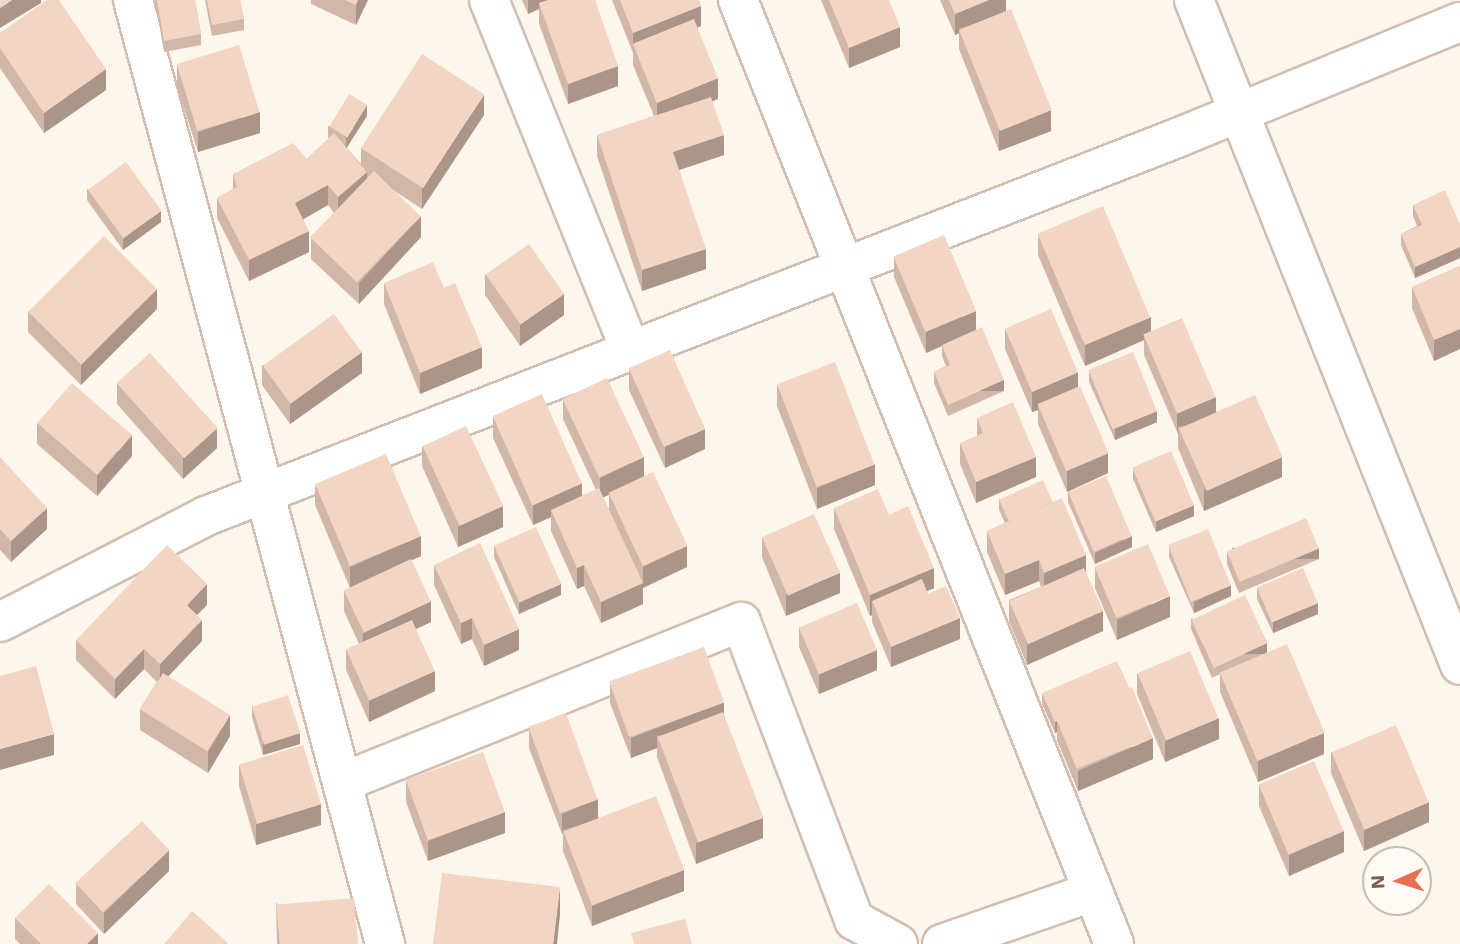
<!DOCTYPE html>
<html>
<head>
<meta charset="utf-8">
<style>
	body { margin:0 }
	#map { position:relative; width:1460px; height:944px; overflow:hidden; background:#fdf6ec; font-family:"Work Sans",sans-serif }
	div>[style] { position:absolute }
	[style*='--x'] { left:calc(var(--x)*1px); top:calc(var(--y)*1px); width:calc(var(--w)*1px); rotate:calc(var(--a)*1deg) }
	.roads { filter:drop-shadow(2px 0 #d1beb0) drop-shadow(-2px 0 #d1beb0) drop-shadow(0 2px #d1beb0) drop-shadow(0 -2px #d1beb0) }
	.street>* { height:38px; margin:-19px; padding:0 19px; transform-origin:19px; border-radius:19px; background:#fff }
	.secondary>* { height:38px; margin:-19px; padding:0 19px; transform-origin:19px; border-radius:19px; background:#fff }
	.wall>* { inset:0; background:#d1b7a8 }
	.shaded-wall>* { inset:0; background:#aa9588; transform-origin:0 0 }
	.building>* { inset:0; background:#f3d5c3; transform-origin:0 0 }
	span { translate:-50% -50%; white-space:nowrap; text-align:center; line-height:1.15; -webkit-text-stroke:5px #fffaf3; paint-order:stroke }
	.north { position:absolute; left:1362px; top:846px; width:70px; height:70px; box-sizing:border-box; background:#fffaf3; border:2px solid #cabbb1; border-radius:50%; rotate:267deg; font-size:19px; font-weight:700; line-height:28px; text-align:center; color:#7a5c4d }
	.north::after { content:''; display:block; margin:auto; width:24px; height:32px; background:#e76f51; clip-path:polygon(50% 0,100% 100%,50% 72%,0 100%) }
</style>
</head>
<body>
<div id="map">
	<div class="roads">
		<div class="street">
			<i style="--x:133;--y:0;--w:977;--a:75.05"></i>
			<i style="--x:489;--y:0;--w:379;--a:68"></i>
			<i style="--x:738;--y:0;--w:1016;--a:68.28"></i>
			<i style="--x:0;--y:622;--w:232;--a:-27.2"></i>
			<i style="--x:206;--y:516;--w:1042;--a:-21.27"></i>
			<i style="--x:1177;--y:138;--w:306;--a:-22.3"></i>
			<i style="--x:343;--y:782;--w:429;--a:-21.9"></i>
			<i style="--x:741;--y:622;--w:319;--a:69.2"></i>
			<i style="--x:854;--y:920;--w:50;--a:28.6"></i>
			<i style="--x:942;--y:944;--w:159;--a:-19.1"></i>
		</div>
		<div class="secondary">
			<i style="--x:1194;--y:0;--w:716;--a:68.2"></i>
		</div>
	</div>
	<div class="wall">
		<i style="clip-path:polygon(155px 0,195px 0,201px 34px,201px 45px,164px 52px)"></i>
		<i style="clip-path:polygon(205px 0,240px 0,244px 19px,244px 30px,212px 36px)"></i>
		<i style="clip-path:polygon(311px 0,368px 0,356px 25px,311px 4px)"></i>
		<i style="clip-path:polygon(522px 0,595px 0,618px 86px,568px 104px,539px 24px,539px 9px,528px 14px)"></i>
		<i style="clip-path:polygon(612px 0,699px 0,701px 26px,697px 28px,718px 99px,712px 101px,724px 155px,679px 170px,706px 269px,642px 291px,597px 156px,597px 135px,654px 116px,633px 65px,633px 53px)"></i>
		<i style="clip-path:polygon(821px 0,889px 0,900px 47px,849px 68px)"></i>
		<i style="clip-path:polygon(940px 0,1006px 0,1006px 10px,1051px 131px,999px 151px,959px 49px,959px 33px,955px 35px)"></i>
		<i style="clip-path:polygon(0 33px,106px 90px,44px 133px,0 68px)"></i>
		<i style="clip-path:polygon(177px 65px,260px 133px,198px 152px,177px 86px)"></i>
		<i style="clip-path:polygon(484px 115px,422px 209px,393px 190px,421px 237px,359px 304px,311px 259px,311px 238px,334px 213px,328px 205px,303px 219px,309px 252px,249px 281px,217px 218px,217px 198px,233px 189px,233px 174px,307px 159px,329px 138px,328px 137px,328px 126px,367px 116px,346px 147px,361px 164px,361px 148px)"></i>
		<i style="clip-path:polygon(87px 189px,161px 222px,123px 250px,87px 200px)"></i>
		<i style="clip-path:polygon(1413px 205px,1460px 225px,1460px 258px,1415px 278px,1401px 245px,1401px 234px,1417px 226px,1413px 216px)"></i>
		<i style="clip-path:polygon(1038px 234px,1151px 332px,1216px 411px,1282px 477px,1204px 511px,1178px 448px,1178px 434px,1144px 355px,1144px 340px,1085px 366px,1038px 255px)"></i>
		<i style="clip-path:polygon(894px 257px,976px 330px,1004px 391px,948px 416px,934px 383px,934px 372px,946px 366px,942px 356px,942px 346px,926px 353px,894px 277px)"></i>
		<i style="clip-path:polygon(1460px 266px,1460px 349px,1434px 361px,1412px 308px,1412px 287px)"></i>
		<i style="clip-path:polygon(485px 274px,564px 315px,520px 346px,485px 295px)"></i>
		<i style="clip-path:polygon(384px 283px,444px 288px,482px 368px,420px 394px,384px 304px)"></i>
		<i style="clip-path:polygon(157px 309px,81px 385px,28px 332px,28px 311px)"></i>
		<i style="clip-path:polygon(1005px 329px,1078px 387px,1108px 473px,1067px 492px,1038px 424px,1038px 410px,1032px 412px,1005px 349px)"></i>
		<i style="clip-path:polygon(262px 365px,362px 373px,290px 424px,262px 385px)"></i>
		<i style="clip-path:polygon(629px 369px,705px 449px,665px 468px,629px 390px)"></i>
		<i style="clip-path:polygon(1089px 371px,1157px 422px,1115px 440px,1089px 382px)"></i>
		<i style="clip-path:polygon(117px 383px,217px 448px,183px 479px,117px 404px)"></i>
		<i style="clip-path:polygon(777px 385px,875px 485px,817px 509px,777px 406px)"></i>
		<i style="clip-path:polygon(evenodd,563px 399px,644px 476px,687px 567px,643px 587px,643px 604px,601px 623px,584px 586px,577px 589px,551px 531px,551px 517px,533px 525px,493px 438px,493px 417px,582px 496px,596px 490px,563px 419px,563px 399px,609px 494px,609px 510px,603px 497px,609px 494px)"></i>
		<i style="clip-path:polygon(977px 418px,1036px 477px,976px 503px,960px 464px,960px 443px,977px 436px)"></i>
		<i style="clip-path:polygon(37px 423px,132px 456px,97px 496px,37px 444px)"></i>
		<i style="clip-path:polygon(422px 446px,503px 527px,458px 547px,422px 466px)"></i>
		<i style="clip-path:polygon(0 457px,47px 529px,11px 562px,0 550px)"></i>
		<i style="clip-path:polygon(1133px 468px,1194px 516px,1156px 532px,1133px 479px)"></i>
		<i style="clip-path:polygon(315px 485px,421px 556px,411px 560px,431px 622px,416px 629px,435px 691px,369px 722px,346px 670px,346px 650px,359px 644px,344px 611px,344px 591px,350px 588px,315px 505px)"></i>
		<i style="clip-path:polygon(1068px 491px,1132px 547px,1095px 564px,1068px 502px)"></i>
		<i style="clip-path:polygon(999px 499px,1053px 502px,1086px 572px,1103px 631px,1027px 665px,1009px 621px,1009px 600px,1041px 587px,1039px 581px,1005px 595px,987px 552px,987px 531px,1005px 523px,999px 510px)"></i>
		<i style="clip-path:polygon(834px 508px,889px 515px,934px 588px,927px 591px,928px 594px,960px 639px,891px 667px,872px 622px,872px 615px,870px 616px,834px 529px)"></i>
		<i style="clip-path:polygon(762px 537px,840px 593px,786px 616px,762px 557px)"></i>
		<i style="clip-path:polygon(494px 546px,561px 595px,519px 614px,494px 557px)"></i>
		<i style="clip-path:polygon(1169px 546px,1231px 596px,1194px 613px,1169px 557px)"></i>
		<i style="clip-path:polygon(1227px 553px,1319px 559px,1239px 593px,1227px 564px)"></i>
		<i style="clip-path:polygon(434px 565px,519px 650px,484px 666px,472px 639px,461px 644px,434px 585px)"></i>
		<i style="clip-path:polygon(1095px 567px,1170px 617px,1117px 640px,1095px 588px)"></i>
		<i style="clip-path:polygon(1257px 588px,1318px 614px,1273px 633px,1257px 599px)"></i>
		<i style="clip-path:polygon(207px 605px,197px 615px,202px 641px,168px 676px,230px 736px,208px 773px,140px 730px,140px 709px,157px 682px,144px 669px,115px 699px,76px 660px,76px 640px)"></i>
		<i style="clip-path:polygon(1191px 618px,1267px 652px,1324px 754px,1258px 782px,1220px 692px,1220px 674px,1212px 678px,1191px 629px)"></i>
		<i style="clip-path:polygon(799px 627px,877px 670px,819px 694px,799px 647px)"></i>
		<i style="clip-path:polygon(1137px 673px,1219px 739px,1165px 762px,1137px 694px)"></i>
		<i style="clip-path:polygon(610px 683px,724px 715px,763px 838px,696px 864px,657px 757px,657px 748px,631px 758px,610px 703px)"></i>
		<i style="clip-path:polygon(1042px 693px,1153px 759px,1078px 791px,1057px 740px,1057px 732px,1055px 733px,1042px 704px)"></i>
		<i style="clip-path:polygon(252px 706px,300px 744px,263px 755px,252px 717px)"></i>
		<i style="clip-path:polygon(529px 728px,598px 817px,684px 891px,592px 926px,563px 851px,563px 834px,562px 834px,529px 748px)"></i>
		<i style="clip-path:polygon(1331px 752px,1429px 822px,1364px 851px,1331px 773px)"></i>
		<i style="clip-path:polygon(239px 765px,321px 825px,256px 845px,239px 786px)"></i>
		<i style="clip-path:polygon(406px 781px,505px 833px,428px 861px,406px 802px)"></i>
		<i style="clip-path:polygon(1259px 785px,1344px 852px,1289px 876px,1259px 806px)"></i>
		<i style="clip-path:polygon(169px 871px,104px 934px,76px 904px,76px 884px)"></i>
		<i style="clip-path:polygon(276px 903px,358px 944px,277px 944px)"></i>
		<i style="clip-path:polygon(15px 918px,98px 944px,20px 944px,15px 939px)"></i>
	</div>
	<div class="shaded-wall">
		<i style="clip-path:polygon(12px 0,41px 0,41px 3px,0 28px,0 8px)"></i>
		<i style="clip-path:polygon(358px 0,368px 0,356px 25px,356px 5px)"></i>
		<i style="clip-path:polygon(528px 0,560px 0,539px 3px,539px 9px,528px 14px)"></i>
		<i style="clip-path:polygon(989px 0,1006px 0,1006px 13px,959px 29px,959px 33px,955px 35px,955px 14px)"></i>
		<i style="clip-path:polygon(701px 6px,701px 26px,636px 52px,633px 45px,633px 33px)"></i>
		<i style="clip-path:polygon(900px 27px,900px 47px,849px 68px,849px 48px)"></i>
		<i style="clip-path:polygon(618px 66px,618px 86px,568px 104px,568px 84px)"></i>
		<i style="clip-path:polygon(106px 69px,106px 90px,44px 133px,44px 113px)"></i>
		<i style="clip-path:polygon(718px 78px,718px 99px,657px 124px,657px 103px)"></i>
		<i style="clip-path:polygon(484px 95px,484px 115px,422px 209px,422px 188px)"></i>
		<i style="clip-path:polygon(367px 105px,367px 116px,346px 149px,346px 138px)"></i>
		<i style="clip-path:polygon(1051px 110px,1051px 131px,999px 151px,999px 130px)"></i>
		<i style="clip-path:polygon(260px 112px,260px 133px,198px 152px,198px 132px)"></i>
		<i style="clip-path:polygon(724px 135px,724px 155px,673px 172px,673px 152px)"></i>
		<i style="clip-path:polygon(367px 172px,367px 193px,338px 218px,338px 197px)"></i>
		<i style="clip-path:polygon(328px 185px,328px 205px,295px 224px,295px 203px)"></i>
		<i style="clip-path:polygon(161px 211px,161px 222px,123px 250px,123px 239px)"></i>
		<i style="clip-path:polygon(421px 216px,421px 237px,359px 304px,359px 283px)"></i>
		<i style="clip-path:polygon(309px 231px,309px 252px,249px 281px,249px 260px)"></i>
		<i style="clip-path:polygon(1460px 247px,1460px 258px,1415px 278px,1415px 267px)"></i>
		<i style="clip-path:polygon(706px 249px,706px 269px,642px 291px,642px 270px)"></i>
		<i style="clip-path:polygon(157px 289px,157px 309px,81px 385px,81px 364px)"></i>
		<i style="clip-path:polygon(564px 294px,564px 315px,520px 346px,520px 325px)"></i>
		<i style="clip-path:polygon(976px 311px,976px 331px,926px 353px,926px 332px)"></i>
		<i style="clip-path:polygon(1151px 317px,1151px 337px,1144px 335px,1144px 340px,1085px 366px,1085px 345px)"></i>
		<i style="clip-path:polygon(1460px 329px,1460px 349px,1434px 361px,1434px 340px)"></i>
		<i style="clip-path:polygon(482px 347px,482px 368px,420px 394px,420px 373px)"></i>
		<i style="clip-path:polygon(362px 352px,362px 373px,290px 424px,290px 404px)"></i>
		<i style="clip-path:polygon(1078px 372px,1078px 392px,1038px 404px,1038px 410px,1032px 412px,1032px 392px)"></i>
		<i style="left:1004px;top:380px;width:11px;height:61px;rotate:90deg"></i>
		<i style="clip-path:polygon(1216px 397px,1216px 418px,1178px 427px,1177px 435px,1177px 414px)"></i>
		<i style="clip-path:polygon(1157px 411px,1157px 422px,1115px 440px,1115px 429px)"></i>
		<i style="clip-path:polygon(217px 428px,217px 448px,183px 479px,183px 458px)"></i>
		<i style="clip-path:polygon(705px 429px,705px 449px,665px 468px,665px 447px)"></i>
		<i style="clip-path:polygon(132px 435px,132px 456px,97px 496px,97px 476px)"></i>
		<i style="clip-path:polygon(1108px 453px,1108px 473px,1067px 492px,1067px 471px)"></i>
		<i style="clip-path:polygon(644px 457px,644px 478px,600px 499px,600px 478px)"></i>
		<i style="clip-path:polygon(1036px 457px,1036px 477px,976px 503px,976px 482px)"></i>
		<i style="clip-path:polygon(1282px 457px,1282px 477px,1204px 511px,1204px 490px)"></i>
		<i style="clip-path:polygon(875px 464px,875px 485px,817px 509px,817px 488px)"></i>
		<i style="clip-path:polygon(582px 483px,582px 503px,551px 510px,551px 517px,533px 525px,533px 505px)"></i>
		<i style="clip-path:polygon(1194px 505px,1194px 516px,1156px 532px,1156px 521px)"></i>
		<i style="clip-path:polygon(503px 506px,503px 527px,458px 547px,458px 526px)"></i>
		<i style="clip-path:polygon(47px 508px,47px 529px,11px 562px,11px 541px)"></i>
		<i style="clip-path:polygon(421px 536px,421px 556px,350px 588px,350px 567px)"></i>
		<i style="clip-path:polygon(1132px 536px,1132px 547px,1095px 564px,1095px 553px)"></i>
		<i style="clip-path:polygon(687px 546px,687px 567px,643px 588px,643px 567px)"></i>
		<i style="left:1319px;top:548px;width:11px;height:87px;rotate:90deg"></i>
		<i style="clip-path:polygon(1086px 555px,1086px 575px,1044px 594px,1044px 573px)"></i>
		<i style="clip-path:polygon(1039px 560px,1039px 581px,1005px 595px,1005px 574px)"></i>
		<i style="clip-path:polygon(584px 565px,584px 586px,577px 589px,577px 568px)"></i>
		<i style="clip-path:polygon(934px 568px,934px 588px,877px 613px,872px 601px,872px 615px,870px 616px,870px 595px)"></i>
		<i style="clip-path:polygon(840px 573px,840px 593px,786px 616px,786px 595px)"></i>
		<i style="clip-path:polygon(643px 583px,643px 604px,601px 623px,601px 602px)"></i>
		<i style="clip-path:polygon(207px 584px,207px 605px,187px 625px,187px 605px)"></i>
		<i style="clip-path:polygon(561px 584px,561px 595px,519px 614px,519px 603px)"></i>
		<i style="clip-path:polygon(1231px 585px,1231px 596px,1194px 613px,1194px 602px)"></i>
		<i style="clip-path:polygon(1170px 596px,1170px 617px,1117px 640px,1117px 620px)"></i>
		<i style="clip-path:polygon(431px 601px,431px 622px,363px 653px,363px 633px)"></i>
		<i style="clip-path:polygon(1318px 603px,1318px 614px,1273px 633px,1273px 622px)"></i>
		<i style="clip-path:polygon(1103px 611px,1103px 631px,1027px 665px,1027px 644px)"></i>
		<i style="clip-path:polygon(472px 618px,472px 639px,461px 644px,461px 623px)"></i>
		<i style="clip-path:polygon(960px 618px,960px 639px,891px 667px,891px 647px)"></i>
		<i style="clip-path:polygon(202px 620px,202px 641px,160px 685px,160px 664px)"></i>
		<i style="clip-path:polygon(519px 629px,519px 650px,484px 666px,484px 645px)"></i>
		<i style="left:1267px;top:643px;width:11px;height:60px;rotate:90deg"></i>
		<i style="clip-path:polygon(144px 649px,144px 669px,115px 699px,115px 679px)"></i>
		<i style="clip-path:polygon(877px 650px,877px 670px,819px 694px,819px 674px)"></i>
		<i style="clip-path:polygon(435px 671px,435px 691px,369px 722px,369px 701px)"></i>
		<i style="clip-path:polygon(724px 702px,724px 723px,657px 736px,657px 748px,631px 758px,631px 738px)"></i>
		<i style="clip-path:polygon(230px 715px,230px 736px,208px 773px,208px 752px)"></i>
		<i style="clip-path:polygon(1219px 718px,1219px 739px,1165px 762px,1165px 741px)"></i>
		<i style="clip-path:polygon(1057px 721px,1057px 732px,1055px 733px,1055px 722px)"></i>
		<i style="clip-path:polygon(300px 733px,300px 744px,263px 755px,263px 744px)"></i>
		<i style="clip-path:polygon(1324px 733px,1324px 754px,1258px 782px,1258px 761px)"></i>
		<i style="clip-path:polygon(54px 734px,54px 755px,0 770px,0 749px)"></i>
		<i style="clip-path:polygon(1153px 738px,1153px 759px,1078px 791px,1078px 771px)"></i>
		<i style="clip-path:polygon(598px 799px,598px 820px,563px 830px,562px 834px,562px 814px)"></i>
		<i style="clip-path:polygon(1429px 802px,1429px 822px,1364px 851px,1364px 830px)"></i>
		<i style="clip-path:polygon(321px 804px,321px 825px,256px 845px,256px 824px)"></i>
		<i style="clip-path:polygon(505px 812px,505px 833px,428px 861px,428px 841px)"></i>
		<i style="clip-path:polygon(763px 818px,763px 838px,696px 864px,696px 843px)"></i>
		<i style="clip-path:polygon(1344px 831px,1344px 852px,1289px 876px,1289px 855px)"></i>
		<i style="clip-path:polygon(169px 850px,169px 871px,104px 934px,104px 913px)"></i>
		<i style="clip-path:polygon(684px 870px,684px 891px,592px 926px,592px 906px)"></i>
		<i style="clip-path:polygon(560px 887px,560px 915px,557px 944px,553px 944px)"></i>
		<i style="clip-path:polygon(98px 933px,98px 944px,87px 944px)"></i>
	</div>
	<div class="building">
		<i style="clip-path:polygon(0 0,12px 0,0 8px)"></i>
		<i style="clip-path:polygon(47px 0,59px 0,106px 69px,44px 113px,0 48px,0 33px)"></i>
		<i style="clip-path:polygon(157px 0,195px 0,201px 34px,164px 41px)"></i>
		<i style="clip-path:polygon(207px 0,240px 0,244px 19px,212px 25px)"></i>
		<i style="clip-path:polygon(345px 0,358px 0,356px 5px)"></i>
		<i style="clip-path:polygon(548px 0,595px 0,618px 66px,568px 84px,539px 3px)"></i>
		<i style="clip-path:polygon(620px 0,699px 0,701px 6px,633px 33px)"></i>
		<i style="clip-path:polygon(829px 0,889px 0,900px 27px,849px 48px)"></i>
		<i style="clip-path:polygon(949px 0,989px 0,955px 14px)"></i>
		<i style="left:1011px;top:9px;width:109px;height:56px;rotate:68deg"></i>
		<i style="left:694px;top:19px;width:64px;height:66px;rotate:68deg"></i>
		<i style="left:239px;top:45px;width:70px;height:65px;rotate:73deg"></i>
		<i style="left:422px;top:54px;width:74px;height:112px;rotate:33deg"></i>
		<i style="left:349px;top:94px;width:21px;height:38px;rotate:31deg"></i>
		<i style="clip-path:polygon(711px 97px,724px 135px,673px 152px,706px 249px,642px 270px,597px 135px)"></i>
		<i style="clip-path:polygon(334px 133px,367px 172px,338px 197px,328px 185px,295px 203px,309px 231px,249px 260px,217px 198px,237px 187px,233px 174px,293px 143px,307px 159px)"></i>
		<i style="left:126px;top:162px;width:60px;height:47px;rotate:54deg"></i>
		<i style="left:374px;top:171px;width:65px;height:92px;rotate:44deg"></i>
		<i style="clip-path:polygon(1445px 190px,1460px 225px,1460px 247px,1415px 267px,1401px 234px,1422px 225px,1413px 205px)"></i>
		<i style="left:1103px;top:206px;width:121px;height:71px;rotate:67deg"></i>
		<i style="left:944px;top:235px;width:82px;height:55px;rotate:67deg"></i>
		<i style="left:104px;top:236px;width:75px;height:107px;rotate:45deg"></i>
		<i style="left:529px;top:244px;width:61px;height:53px;rotate:55deg"></i>
		<i style="clip-path:polygon(433px 262px,444px 288px,455px 283px,482px 347px,420px 373px,384px 283px)"></i>
		<i style="clip-path:polygon(1460px 266px,1460px 329px,1434px 340px,1412px 287px)"></i>
		<i style="left:1051px;top:309px;width:69px;height:50px;rotate:67deg"></i>
		<i style="left:334px;top:314px;width:47px;height:88px;rotate:54deg"></i>
		<i style="left:1182px;top:318px;width:86px;height:42px;rotate:67deg"></i>
		<i style="clip-path:polygon(982px 327px,1004px 380px,948px 405px,934px 372px,950px 365px,942px 345px)"></i>
		<i style="left:670px;top:350px;width:86px;height:45px;rotate:66deg"></i>
		<i style="left:1133px;top:352px;width:64px;height:48px;rotate:68deg"></i>
		<i style="left:150px;top:353px;width:101px;height:45px;rotate:48deg"></i>
		<i style="left:835px;top:362px;width:110px;height:62px;rotate:69deg"></i>
		<i style="left:607px;top:378px;width:87px;height:49px;rotate:65deg"></i>
		<i style="left:72px;top:383px;width:79px;height:53px;rotate:41deg"></i>
		<i style="left:1080px;top:386px;width:73px;height:46px;rotate:67deg"></i>
		<i style="left:542px;top:394px;width:98px;height:54px;rotate:66deg"></i>
		<i style="left:1255px;top:395px;width:68px;height:83px;rotate:66deg"></i>
		<i style="clip-path:polygon(1013px 402px,1036px 457px,976px 482px,960px 443px,983px 433px,977px 418px)"></i>
		<i style="left:466px;top:426px;width:88px;height:48px;rotate:65deg"></i>
		<i style="left:1171px;top:451px;width:59px;height:42px;rotate:67deg"></i>
		<i style="left:386px;top:454px;width:89px;height:77px;rotate:67deg"></i>
		<i style="clip-path:polygon(0 457px,47px 508px,11px 541px,0 529px)"></i>
		<i style="left:653px;top:472px;width:81px;height:49px;rotate:65deg"></i>
		<i style="left:1106px;top:476px;width:65px;height:41px;rotate:67deg"></i>
		<i style="left:1043px;top:480px;width:24px;height:48px;rotate:66deg"></i>
		<i style="clip-path:polygon(599px 488px,643px 583px,601px 602px,584px 565px,577px 568px,551px 510px)"></i>
		<i style="clip-path:polygon(878px 489px,889px 515px,908px 506px,934px 568px,870px 595px,834px 508px)"></i>
		<i style="clip-path:polygon(1062px 498px,1086px 555px,1044px 573px,1039px 560px,1005px 574px,987px 531px)"></i>
		<i style="left:814px;top:514px;width:64px;height:57px;rotate:66deg"></i>
		<i style="left:1306px;top:518px;width:33px;height:86px;rotate:67deg"></i>
		<i style="left:536px;top:527px;width:62px;height:46px;rotate:66deg"></i>
		<i style="left:1208px;top:529px;width:61px;height:43px;rotate:68deg"></i>
		<i style="clip-path:polygon(480px 543px,519px 629px,484px 645px,472px 618px,461px 623px,434px 565px)"></i>
		<i style="left:1148px;top:544px;width:56px;height:58px;rotate:67deg"></i>
		<i style="clip-path:polygon(167px 545px,207px 584px,187px 605px,202px 620px,160px 664px,144px 649px,115px 679px,76px 640px)"></i>
		<i style="left:411px;top:559px;width:47px;height:74px;rotate:65deg"></i>
		<i style="left:1084px;top:568px;width:47px;height:82px;rotate:66deg"></i>
		<i style="left:1303px;top:568px;width:38px;height:50px;rotate:67deg"></i>
		<i style="clip-path:polygon(922px 579px,928px 594px,946px 586px,960px 618px,891px 647px,872px 601px)"></i>
		<i style="left:1245px;top:595px;width:53px;height:59px;rotate:65deg"></i>
		<i style="left:857px;top:603px;width:51px;height:63px;rotate:67deg"></i>
		<i style="left:412px;top:620px;width:56px;height:72px;rotate:66deg"></i>
		<i style="left:1287px;top:644px;width:96px;height:73px;rotate:67deg"></i>
		<i style="left:704px;top:647px;width:59px;height:101px;rotate:70deg"></i>
		<i style="left:1190px;top:651px;width:73px;height:57px;rotate:67deg"></i>
		<i style="clip-path:polygon(1117px 661px,1130px 689px,1057px 720px,1057px 721px,1055px 722px,1042px 693px)"></i>
		<i style="clip-path:polygon(36px 666px,54px 734px,0 749px,0 676px)"></i>
		<i style="left:163px;top:673px;width:79px;height:43px;rotate:32deg"></i>
		<i style="left:1132px;top:687px;width:55px;height:82px;rotate:68deg"></i>
		<i style="left:288px;top:695px;width:40px;height:38px;rotate:72deg"></i>
		<i style="left:723px;top:712px;width:113px;height:70px;rotate:69deg"></i>
		<i style="left:566px;top:713px;width:92px;height:40px;rotate:70deg"></i>
		<i style="left:1396px;top:725px;width:84px;height:70px;rotate:67deg"></i>
		<i style="left:303px;top:745px;width:62px;height:67px;rotate:73deg"></i>
		<i style="left:483px;top:752px;width:64px;height:82px;rotate:70deg"></i>
		<i style="left:1314px;top:761px;width:76px;height:60px;rotate:67deg"></i>
		<i style="left:656px;top:796px;width:79px;height:99px;rotate:69deg"></i>
		<i style="left:142px;top:821px;width:40px;height:91px;rotate:47deg"></i>
		<i style="clip-path:polygon(442px 873px,560px 887px,553px 944px,433px 944px)"></i>
		<i style="clip-path:polygon(49px 884px,98px 933px,87px 944px,41px 944px,15px 918px)"></i>
		<i style="left:354px;top:898px;width:46px;height:78px;rotate:85deg"></i>
		<i style="clip-path:polygon(192px 911px,228px 943px,227px 944px,164px 944px)"></i>
		<i style="clip-path:polygon(685px 919px,692px 944px,634px 944px,631px 933px)"></i>
	</div>
	<div class="north">N</div>
</div>
</body>
</html>
